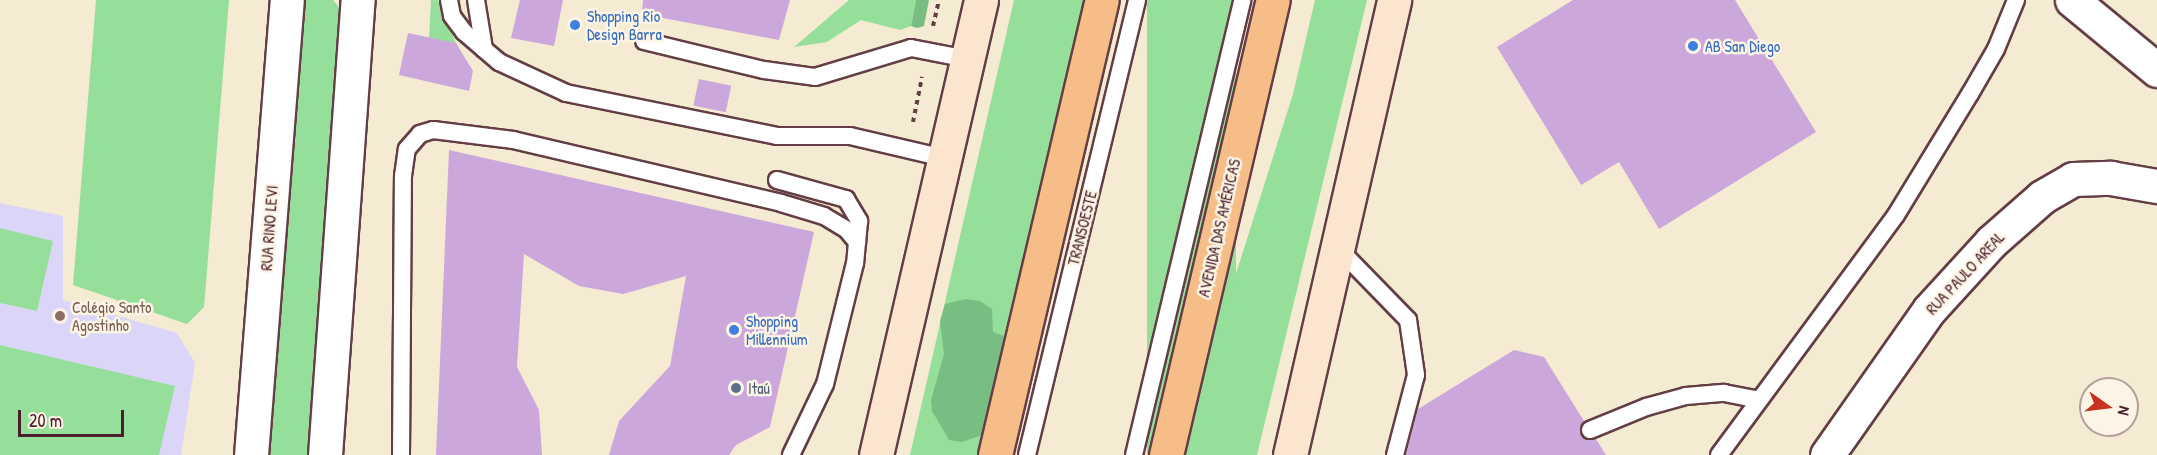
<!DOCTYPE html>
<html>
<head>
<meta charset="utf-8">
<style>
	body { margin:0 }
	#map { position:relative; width:2157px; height:455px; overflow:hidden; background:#f4ebd2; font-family:"Patrick Hand",sans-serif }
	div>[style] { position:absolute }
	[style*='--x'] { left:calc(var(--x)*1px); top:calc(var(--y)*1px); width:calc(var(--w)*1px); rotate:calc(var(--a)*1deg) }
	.built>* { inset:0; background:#dbd6f7 }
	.green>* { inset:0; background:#95df9a; transform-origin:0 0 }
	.forest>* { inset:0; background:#78be82 }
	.building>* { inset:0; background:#cca7db; transform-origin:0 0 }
	.path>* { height:4px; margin-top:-2px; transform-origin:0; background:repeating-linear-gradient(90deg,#643e44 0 4.5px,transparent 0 9px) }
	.roads { filter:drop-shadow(2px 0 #643e44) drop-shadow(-2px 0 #643e44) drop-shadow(0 2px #643e44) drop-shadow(0 -2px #643e44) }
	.service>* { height:16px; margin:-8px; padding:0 8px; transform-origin:8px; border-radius:8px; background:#fff }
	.minor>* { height:33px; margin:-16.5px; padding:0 16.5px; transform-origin:16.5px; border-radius:16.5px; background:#fff }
	.secondary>* { height:33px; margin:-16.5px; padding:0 16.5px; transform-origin:16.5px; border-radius:16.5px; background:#fce5cf }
	.trunk>* { height:33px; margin:-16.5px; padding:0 16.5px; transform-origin:16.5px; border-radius:16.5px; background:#f7bd88 }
	.dots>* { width:16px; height:16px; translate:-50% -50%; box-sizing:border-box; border:3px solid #fcf5e5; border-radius:50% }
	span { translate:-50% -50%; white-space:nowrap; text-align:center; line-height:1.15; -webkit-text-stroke:5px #fcf5e5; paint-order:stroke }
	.shop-label { font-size:16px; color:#366cbe }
	.left { translate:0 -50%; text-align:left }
	.street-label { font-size:16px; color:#4a1f2b }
	.education-label { font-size:16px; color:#785e54 }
	.service-label { font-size:16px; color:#4e5e75 }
	.north { position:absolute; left:2079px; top:377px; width:60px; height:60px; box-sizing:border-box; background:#fcf5e5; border:2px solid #b59f9b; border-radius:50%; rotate:104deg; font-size:16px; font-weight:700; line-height:24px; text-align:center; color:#4a1f2b }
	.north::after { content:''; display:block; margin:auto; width:21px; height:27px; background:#c8321e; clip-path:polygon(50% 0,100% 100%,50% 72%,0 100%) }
	.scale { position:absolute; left:18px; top:410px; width:106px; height:27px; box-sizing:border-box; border:3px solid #4a1f2b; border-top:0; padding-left:8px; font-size:18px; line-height:21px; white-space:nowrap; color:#4a1f2b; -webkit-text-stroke:4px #fcf5e5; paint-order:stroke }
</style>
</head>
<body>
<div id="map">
	<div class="built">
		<i style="clip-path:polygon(0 203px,63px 216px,63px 300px,177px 333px,195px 363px,181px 455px,0 455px)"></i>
	</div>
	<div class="green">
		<i style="clip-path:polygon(96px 0,229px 0,204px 307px,187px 324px,73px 285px)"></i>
		<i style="clip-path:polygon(306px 0,333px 0,342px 11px,307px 455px,263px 455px,303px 4px)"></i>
		<i style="clip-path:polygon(431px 0,438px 0,456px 43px,429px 38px)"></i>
		<i style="clip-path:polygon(849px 0,916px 0,911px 26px,900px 30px,861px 20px,827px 42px,794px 47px)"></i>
		<i style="clip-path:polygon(1014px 0,1085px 0,1069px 97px,985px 455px,910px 455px)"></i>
		<i style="left:1147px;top:0;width:89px;height:467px"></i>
		<i style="clip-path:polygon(1315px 0,1367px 0,1257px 455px,1186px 455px,1214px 343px,1293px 94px)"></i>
		<i style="clip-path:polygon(0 228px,53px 241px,37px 311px,0 303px)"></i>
		<i style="clip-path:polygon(0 345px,175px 386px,159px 455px,0 455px)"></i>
	</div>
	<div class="forest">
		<i style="clip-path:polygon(916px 0,929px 0,924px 26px,917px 28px,911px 26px)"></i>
		<i style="clip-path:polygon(966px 299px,980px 301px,992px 309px,993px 332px,1012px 339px,985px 434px,962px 442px,949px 440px,932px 411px,931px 400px,944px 354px,940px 321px,945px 304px)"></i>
	</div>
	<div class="building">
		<i style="clip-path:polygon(520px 0,563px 0,554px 46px,511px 38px)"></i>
		<i style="clip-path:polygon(643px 0,790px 0,779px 40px,642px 14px)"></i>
		<i style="clip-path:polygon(1573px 0,1735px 0,1816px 132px,1659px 229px,1619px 162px,1581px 185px,1497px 47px)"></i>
		<i style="clip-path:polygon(408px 33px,456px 43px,473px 71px,469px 91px,399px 75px)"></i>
		<i style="left:699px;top:79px;width:33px;height:27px;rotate:12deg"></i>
		<i style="clip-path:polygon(449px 150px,814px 232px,770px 427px,736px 445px,729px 455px,609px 455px,619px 421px,670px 366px,686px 276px,623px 294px,579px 286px,524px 254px,517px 367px,539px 410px,542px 455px,436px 455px)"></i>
		<i style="clip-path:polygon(1514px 350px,1544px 357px,1584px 421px,1581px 435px,1588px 440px,1596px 439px,1606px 455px,1406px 455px,1418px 409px)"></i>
	</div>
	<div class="path">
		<i style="--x:933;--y:26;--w:27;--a:-77"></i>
		<i style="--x:913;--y:122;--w:46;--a:-78.7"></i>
	</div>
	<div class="roads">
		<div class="service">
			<i style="--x:449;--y:0;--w:16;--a:79"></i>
			<i style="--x:452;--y:16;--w:20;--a:53"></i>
			<i style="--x:464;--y:32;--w:46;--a:40.6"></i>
			<i style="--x:499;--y:62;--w:74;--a:24.8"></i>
			<i style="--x:566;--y:93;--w:215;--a:11.5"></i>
			<i style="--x:777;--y:136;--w:73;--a:0"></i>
			<i style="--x:850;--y:136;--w:97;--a:13.2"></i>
			<i style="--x:476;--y:0;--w:50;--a:80.7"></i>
			<i style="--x:644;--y:41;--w:123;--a:13.6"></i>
			<i style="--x:764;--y:70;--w:51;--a:7.8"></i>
			<i style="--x:815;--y:77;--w:100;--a:-16.8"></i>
			<i style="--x:911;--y:48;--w:57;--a:11.1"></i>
			<i style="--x:777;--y:180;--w:72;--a:15.4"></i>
			<i style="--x:846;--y:199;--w:26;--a:59"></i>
			<i style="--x:859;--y:221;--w:21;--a:95"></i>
			<i style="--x:1337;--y:247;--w:102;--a:45.8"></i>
			<i style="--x:1408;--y:320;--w:56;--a:81.7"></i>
			<i style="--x:1416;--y:375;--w:83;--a:104.7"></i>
			<i style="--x:1590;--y:430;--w:61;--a:-22.3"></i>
			<i style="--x:1646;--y:407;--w:41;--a:-15.4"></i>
			<i style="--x:1686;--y:396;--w:38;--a:-5"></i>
			<i style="--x:1724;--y:393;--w:36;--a:11"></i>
			<i style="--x:401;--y:455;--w:279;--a:-89.6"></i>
			<i style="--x:403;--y:176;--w:27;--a:-82"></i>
			<i style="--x:407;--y:149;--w:20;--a:-49"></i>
			<i style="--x:420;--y:134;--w:14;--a:-17"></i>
			<i style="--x:433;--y:130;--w:81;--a:7.1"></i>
			<i style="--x:513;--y:140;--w:275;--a:13.2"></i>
			<i style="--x:781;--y:203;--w:45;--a:16.8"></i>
			<i style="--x:824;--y:216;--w:27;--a:31"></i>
			<i style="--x:847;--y:230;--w:16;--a:50"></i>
			<i style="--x:857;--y:242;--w:21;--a:95"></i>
			<i style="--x:855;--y:263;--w:125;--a:103.9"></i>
			<i style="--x:825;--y:384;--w:79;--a:115.6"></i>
			<i style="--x:1027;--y:455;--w:468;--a:-76.4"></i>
			<i style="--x:1134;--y:455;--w:468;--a:-76.6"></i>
			<i style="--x:1719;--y:455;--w:298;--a:-53.6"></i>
			<i style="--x:1896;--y:215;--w:142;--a:-58.6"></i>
			<i style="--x:1970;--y:94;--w:52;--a:-60"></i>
			<i style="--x:1996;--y:49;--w:53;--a:-67.8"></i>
		</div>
		<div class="minor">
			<i style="--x:2072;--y:0;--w:110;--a:39.5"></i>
			<i style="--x:251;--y:455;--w:456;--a:-85.5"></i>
			<i style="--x:325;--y:455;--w:456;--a:-85.9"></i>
			<i style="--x:1827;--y:455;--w:177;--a:-54.9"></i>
			<i style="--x:1929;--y:310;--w:92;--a:-47.6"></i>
			<i style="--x:1991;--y:242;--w:68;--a:-41.4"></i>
			<i style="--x:2042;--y:197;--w:36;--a:-30"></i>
			<i style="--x:2073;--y:179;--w:38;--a:-2"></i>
			<i style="--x:2111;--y:178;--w:47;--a:9.9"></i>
		</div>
		<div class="secondary">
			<i style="--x:876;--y:455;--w:467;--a:-77"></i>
			<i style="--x:1290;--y:455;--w:467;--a:-77.1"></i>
		</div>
		<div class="trunk">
			<i style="--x:995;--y:455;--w:467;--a:-76.8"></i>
			<i style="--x:1166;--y:455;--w:467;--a:-76.8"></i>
		</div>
	</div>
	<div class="dots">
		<i style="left:575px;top:25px;background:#3f7fe0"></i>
		<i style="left:1693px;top:46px;background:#3f7fe0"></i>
		<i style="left:60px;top:316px;background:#8d6e63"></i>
		<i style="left:734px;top:330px;background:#3f7fe0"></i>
		<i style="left:736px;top:388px;background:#5c6f8a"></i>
	</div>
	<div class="shop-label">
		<span class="left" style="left:587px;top:25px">Shopping Rio<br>Design Barra</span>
		<span class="left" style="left:1705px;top:46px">AB San Diego</span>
		<span class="left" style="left:746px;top:330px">Shopping<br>Millennium</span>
	</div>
	<div class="street-label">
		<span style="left:269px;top:228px;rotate:-86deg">RUA RINO LEVI</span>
		<span style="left:1082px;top:228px;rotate:-76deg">TRANSOESTE</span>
		<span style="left:1219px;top:228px;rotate:-77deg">AVENIDA DAS AMÉRICAS</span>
		<span style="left:1965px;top:273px;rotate:-47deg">RUA PAULO AREAL</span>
	</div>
	<div class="education-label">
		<span class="left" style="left:72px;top:316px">Colégio Santo<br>Agostinho</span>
	</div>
	<div class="service-label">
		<span class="left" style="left:748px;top:388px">Itaú</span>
	</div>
	<div class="north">N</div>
	<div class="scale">20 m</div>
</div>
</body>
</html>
